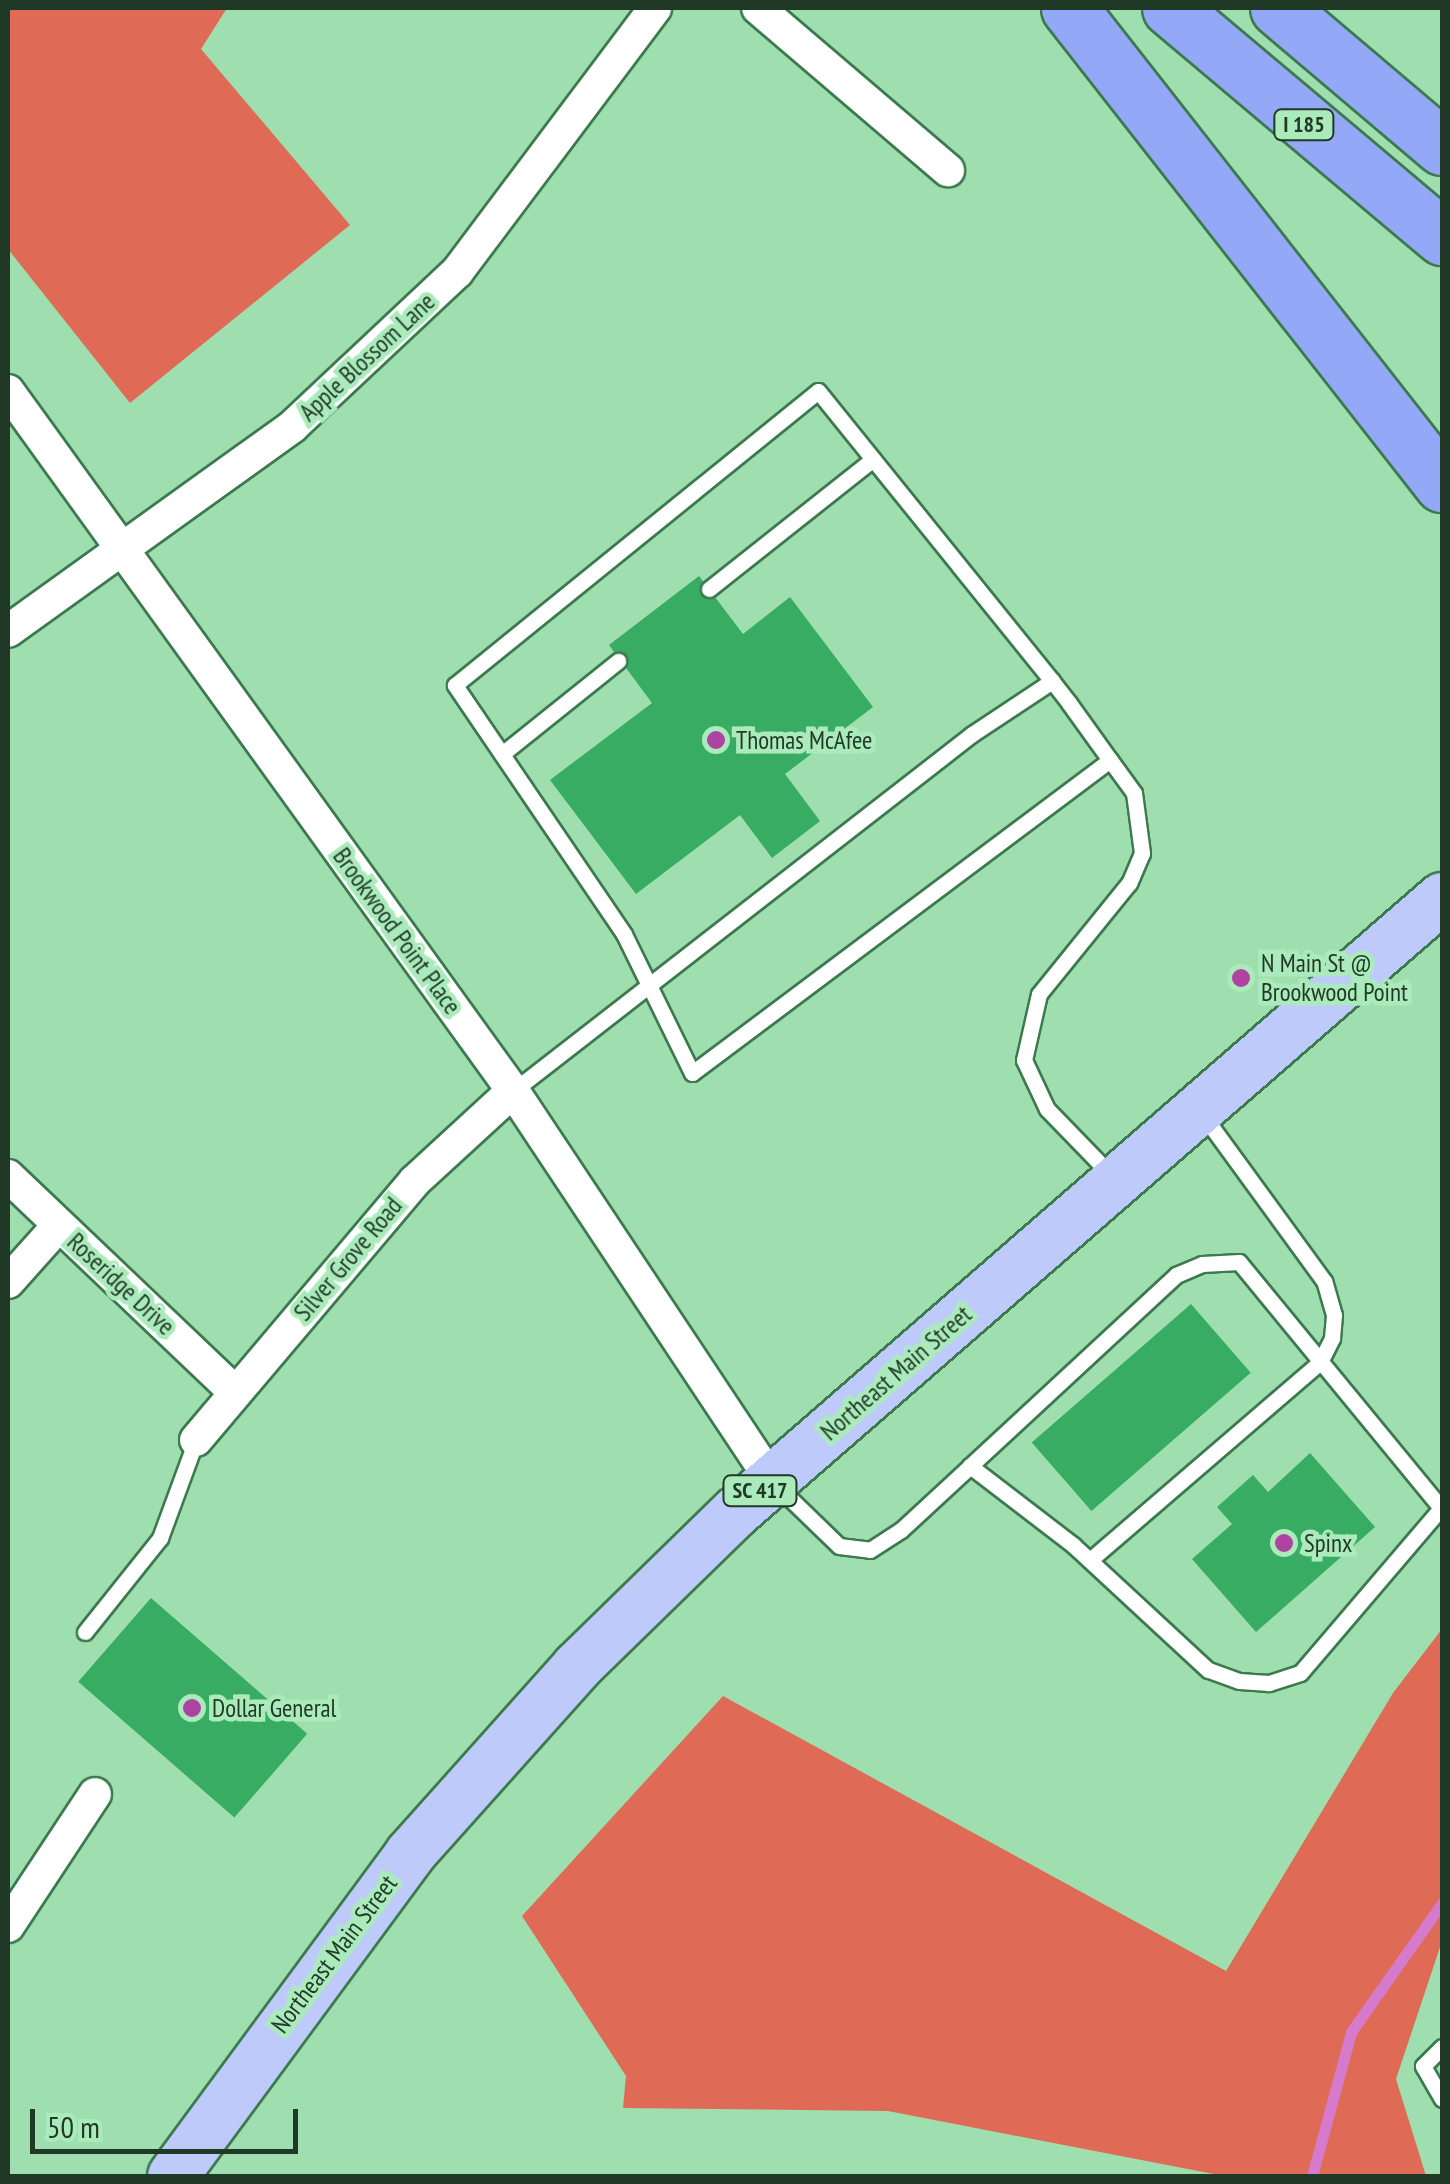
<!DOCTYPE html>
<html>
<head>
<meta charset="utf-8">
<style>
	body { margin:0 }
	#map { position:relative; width:1450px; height:2184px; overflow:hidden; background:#9fdeae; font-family:"PT Sans Narrow",sans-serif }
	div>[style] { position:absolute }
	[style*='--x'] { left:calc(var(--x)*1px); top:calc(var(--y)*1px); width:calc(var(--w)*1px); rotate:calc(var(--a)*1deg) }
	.forest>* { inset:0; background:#df6a55 }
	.stream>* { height:11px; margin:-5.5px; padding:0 5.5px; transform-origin:5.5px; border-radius:5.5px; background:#d67bcb }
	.building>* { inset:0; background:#37ac62; transform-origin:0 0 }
	.roads { filter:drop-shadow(2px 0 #3c794f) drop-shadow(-2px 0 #3c794f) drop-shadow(0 2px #3c794f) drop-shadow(0 -2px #3c794f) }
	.lane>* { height:15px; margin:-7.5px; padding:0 7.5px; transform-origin:7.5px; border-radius:7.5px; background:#fff }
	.street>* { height:32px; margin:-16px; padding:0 16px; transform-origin:16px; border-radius:16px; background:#fff }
	.primary>* { height:50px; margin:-25px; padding:0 25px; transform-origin:25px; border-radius:25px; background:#becbfa }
	.highway>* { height:55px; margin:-27.5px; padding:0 27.5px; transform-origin:27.5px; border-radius:27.5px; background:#93a8f6 }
	.dots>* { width:28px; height:28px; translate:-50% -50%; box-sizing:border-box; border:5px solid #abebbb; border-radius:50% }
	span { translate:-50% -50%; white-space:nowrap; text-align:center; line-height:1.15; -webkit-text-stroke:9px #abebbb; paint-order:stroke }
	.shield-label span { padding:2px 8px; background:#abebbb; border:2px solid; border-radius:8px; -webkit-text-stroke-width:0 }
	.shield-label { font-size:22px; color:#1f3926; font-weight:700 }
	.street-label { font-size:25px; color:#1f3926 }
	.poi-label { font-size:25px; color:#1f3926 }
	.left { translate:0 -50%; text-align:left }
	.frame { position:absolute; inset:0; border:10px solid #1f3926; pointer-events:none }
	.scale { position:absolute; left:30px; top:2109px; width:268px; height:45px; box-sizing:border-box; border:5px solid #1f3926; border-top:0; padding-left:12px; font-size:30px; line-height:35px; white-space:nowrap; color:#1f3926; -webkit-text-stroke:8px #abebbb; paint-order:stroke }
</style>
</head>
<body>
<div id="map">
	<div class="forest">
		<i style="clip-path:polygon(8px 8px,227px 8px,201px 49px,350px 225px,130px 403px,8px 249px)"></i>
		<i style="clip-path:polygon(1442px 1629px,1442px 1941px,1396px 2079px,1426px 2176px,1224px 2176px,888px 2111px,623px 2108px,626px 2076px,522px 1916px,723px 1696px,1226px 1971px,1393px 1693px)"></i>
	</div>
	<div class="stream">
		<i style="--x:1312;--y:2176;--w:149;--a:-74.8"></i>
		<i style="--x:1351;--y:2032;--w:158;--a:-54.8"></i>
	</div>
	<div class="building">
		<i style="clip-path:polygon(699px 576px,743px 634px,790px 597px,873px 707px,785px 774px,820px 821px,772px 858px,740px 815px,636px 894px,550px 780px,652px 703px,609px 645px)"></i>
		<i style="left:1191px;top:1304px;width:91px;height:211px;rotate:49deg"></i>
		<i style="clip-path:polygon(1310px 1453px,1375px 1527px,1256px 1632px,1192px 1559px,1232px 1524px,1217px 1507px,1253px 1475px,1268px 1492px)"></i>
		<i style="left:151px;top:1598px;width:207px;height:111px;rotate:41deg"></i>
	</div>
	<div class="roads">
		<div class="lane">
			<i style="--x:709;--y:589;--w:209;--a:-38.4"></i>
			<i style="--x:502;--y:754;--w:149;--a:-38.7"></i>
			<i style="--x:1110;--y:760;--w:522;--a:143.17"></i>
			<i style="--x:692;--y:1073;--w:155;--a:-116.1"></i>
			<i style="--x:624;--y:934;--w:301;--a:-124.2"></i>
			<i style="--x:455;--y:685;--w:467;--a:-39"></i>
			<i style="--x:818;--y:391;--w:373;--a:51.1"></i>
			<i style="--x:1052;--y:681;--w:28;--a:52"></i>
			<i style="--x:1069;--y:703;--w:70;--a:54.3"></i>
			<i style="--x:1110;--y:760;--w:41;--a:54"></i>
			<i style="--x:1134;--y:793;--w:61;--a:82.4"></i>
			<i style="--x:1142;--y:853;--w:33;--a:113"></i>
			<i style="--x:1129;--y:883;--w:143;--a:129"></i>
			<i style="--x:1039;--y:994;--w:68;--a:102.8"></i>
			<i style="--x:1024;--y:1060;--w:54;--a:64.9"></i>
			<i style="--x:1047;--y:1109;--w:93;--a:45.9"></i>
			<i style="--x:513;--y:1091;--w:581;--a:-37.87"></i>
			<i style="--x:972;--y:734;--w:96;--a:-33.5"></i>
			<i style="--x:775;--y:1484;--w:89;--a:44.1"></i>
			<i style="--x:839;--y:1546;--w:31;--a:7"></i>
			<i style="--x:870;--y:1550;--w:37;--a:-33"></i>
			<i style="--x:901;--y:1530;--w:94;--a:-42.8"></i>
			<i style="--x:970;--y:1466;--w:281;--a:-42.8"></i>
			<i style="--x:1176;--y:1275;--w:28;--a:-23"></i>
			<i style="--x:1202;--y:1264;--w:37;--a:-3"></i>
			<i style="--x:1239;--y:1262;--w:318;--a:50.6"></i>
			<i style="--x:1441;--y:1508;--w:217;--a:130.5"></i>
			<i style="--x:1300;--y:1673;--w:33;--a:162"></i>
			<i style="--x:1269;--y:1683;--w:30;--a:-176"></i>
			<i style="--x:1239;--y:1681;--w:33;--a:-160"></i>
			<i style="--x:1208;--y:1670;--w:184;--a:-137.2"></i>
			<i style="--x:1073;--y:1545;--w:130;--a:-142.5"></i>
			<i style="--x:1090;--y:1560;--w:303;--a:-40.7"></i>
			<i style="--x:1320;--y:1362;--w:27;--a:-63"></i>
			<i style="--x:1332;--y:1338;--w:23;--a:-85"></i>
			<i style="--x:1334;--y:1315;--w:35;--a:-106"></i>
			<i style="--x:1324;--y:1281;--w:207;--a:-126.1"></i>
			<i style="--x:85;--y:1632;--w:120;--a:-51.4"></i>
			<i style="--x:160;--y:1538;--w:104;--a:-69.8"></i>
			<i style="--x:1442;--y:2047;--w:27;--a:135"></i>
			<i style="--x:1423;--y:2066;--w:38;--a:60"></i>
		</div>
		<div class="street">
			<i style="--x:758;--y:8;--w:250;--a:40.5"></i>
			<i style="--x:8;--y:391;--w:863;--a:54.19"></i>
			<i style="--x:513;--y:1091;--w:468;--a:56.4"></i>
			<i style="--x:8;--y:631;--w:351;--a:-35.7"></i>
			<i style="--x:293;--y:426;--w:225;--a:-43.2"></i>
			<i style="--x:457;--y:272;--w:330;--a:-53.1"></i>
			<i style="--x:8;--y:1176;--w:313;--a:43.6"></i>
			<i style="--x:8;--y:1282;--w:76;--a:-48.2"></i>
			<i style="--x:196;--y:1440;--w:339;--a:-49.8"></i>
			<i style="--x:415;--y:1181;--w:133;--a:-42.6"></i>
			<i style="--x:8;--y:1926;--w:158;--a:-56.6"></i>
		</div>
		<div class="primary">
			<i style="--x:173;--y:2176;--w:400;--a:-53.6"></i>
			<i style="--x:410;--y:1854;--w:251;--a:-48.2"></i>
			<i style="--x:577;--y:1667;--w:222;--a:-44.3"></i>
			<i style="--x:736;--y:1512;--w:936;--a:-41.01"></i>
		</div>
		<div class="highway">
			<i style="--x:1069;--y:8;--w:605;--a:51.92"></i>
			<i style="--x:1170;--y:8;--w:356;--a:40.1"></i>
			<i style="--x:1278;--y:8;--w:215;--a:40.3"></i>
		</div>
	</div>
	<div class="dots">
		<i style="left:716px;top:740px;background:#ae43a3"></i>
		<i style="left:1241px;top:978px;background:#ae43a3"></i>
		<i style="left:1284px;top:1543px;background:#ae43a3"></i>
		<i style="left:192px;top:1708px;background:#ae43a3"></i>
	</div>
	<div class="shield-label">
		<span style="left:1304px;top:125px">I 185</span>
		<span style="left:760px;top:1491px">SC 417</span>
	</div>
	<div class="street-label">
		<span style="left:367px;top:357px;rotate:-43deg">Apple Blossom Lane</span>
		<span style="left:397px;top:931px;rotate:54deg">Brookwood Point Place</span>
		<span style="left:348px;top:1259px;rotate:-50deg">Silver Grove Road</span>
		<span style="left:121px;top:1284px;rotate:43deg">Roseridge Drive</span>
		<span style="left:896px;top:1373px;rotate:-41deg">Northeast Main Street</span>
		<span style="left:334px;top:1954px;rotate:-53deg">Northeast Main Street</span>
	</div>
	<div class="poi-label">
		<span class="left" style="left:736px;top:740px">Thomas McAfee</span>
		<span class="left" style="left:1261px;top:978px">N Main St @<br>Brookwood Point</span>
		<span class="left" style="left:1304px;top:1543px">Spinx</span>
		<span class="left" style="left:212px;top:1708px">Dollar General</span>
	</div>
	<div class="frame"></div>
	<div class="scale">50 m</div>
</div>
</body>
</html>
